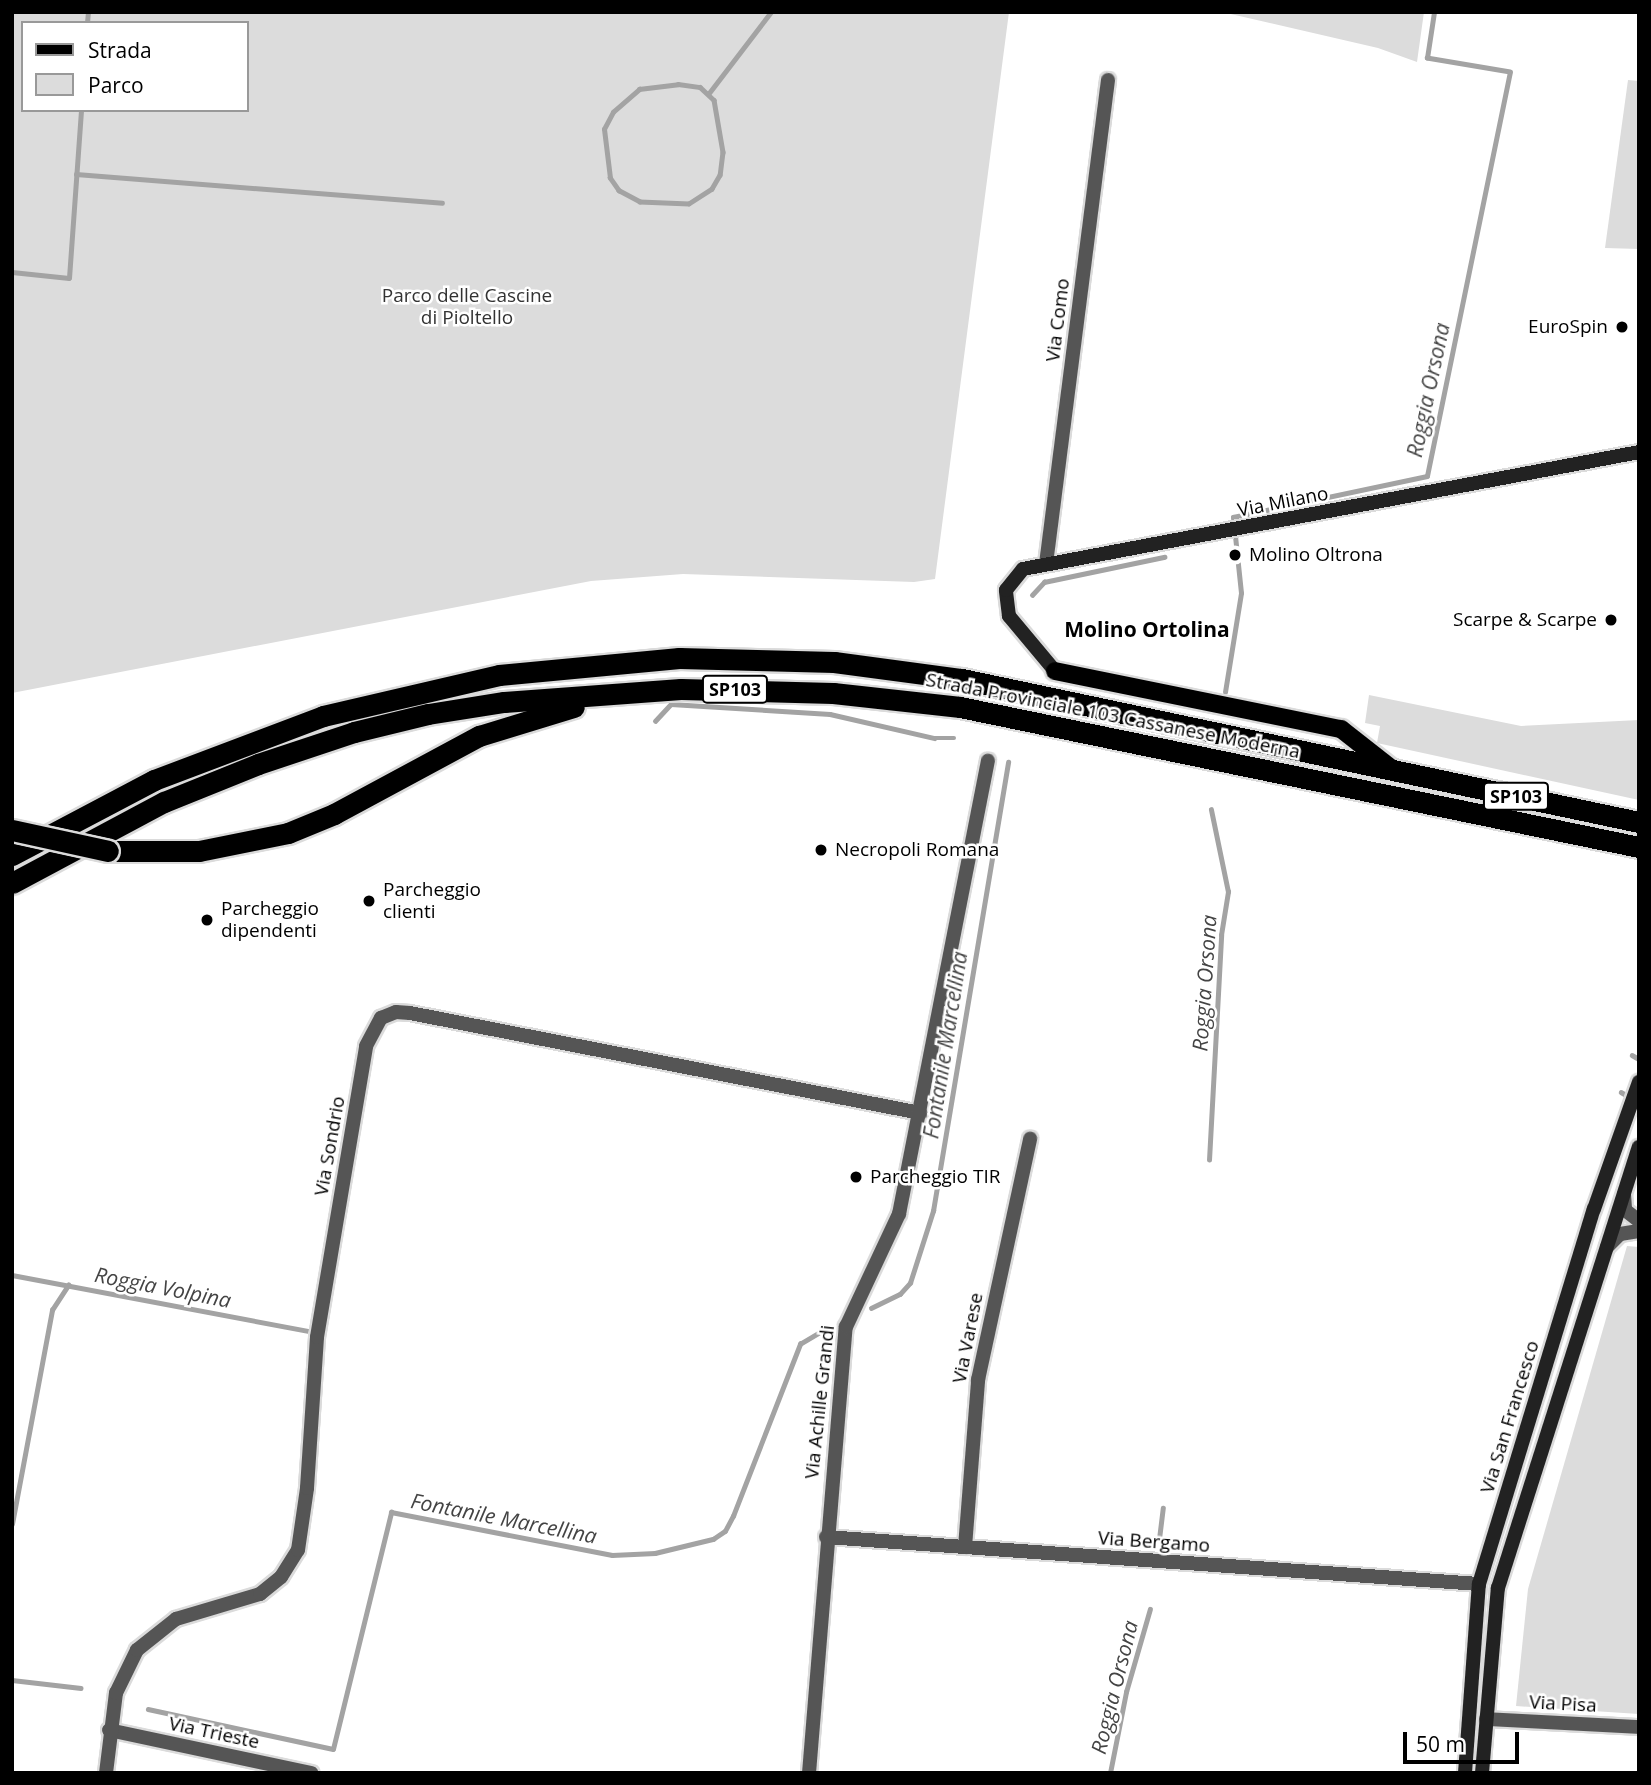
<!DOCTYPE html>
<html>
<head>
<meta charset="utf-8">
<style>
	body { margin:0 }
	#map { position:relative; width:1651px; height:1785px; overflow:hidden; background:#fff; font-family:"Open Sans",sans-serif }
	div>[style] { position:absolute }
	.green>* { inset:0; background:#dcdcdc }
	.stream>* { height:4.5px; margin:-2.25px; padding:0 2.25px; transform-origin:2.25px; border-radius:2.25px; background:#a3a3a3 }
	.roads { filter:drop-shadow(2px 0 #dbdbdb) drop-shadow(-2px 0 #dbdbdb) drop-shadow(0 2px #dbdbdb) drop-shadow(0 -2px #dbdbdb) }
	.street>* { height:14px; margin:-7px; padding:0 7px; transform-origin:7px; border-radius:7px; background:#555 }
	.secondary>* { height:14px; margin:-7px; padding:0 7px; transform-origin:7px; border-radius:7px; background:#222 }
	.primary>* { height:18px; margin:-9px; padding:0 9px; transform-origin:9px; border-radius:9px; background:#000 }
	.highway>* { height:21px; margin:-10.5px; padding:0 10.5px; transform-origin:10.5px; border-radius:10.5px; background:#000 }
	.bridges { filter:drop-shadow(2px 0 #dbdbdb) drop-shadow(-2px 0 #dbdbdb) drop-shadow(0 2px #dbdbdb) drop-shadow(0 -2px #dbdbdb) }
	.highway-bridge>* { height:21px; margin:-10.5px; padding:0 10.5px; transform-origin:10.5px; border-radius:10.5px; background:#000 }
	.dots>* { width:19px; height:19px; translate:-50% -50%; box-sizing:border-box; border:4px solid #fff; border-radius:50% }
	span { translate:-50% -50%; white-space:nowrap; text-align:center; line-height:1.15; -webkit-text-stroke:5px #fff; paint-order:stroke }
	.shield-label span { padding:2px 5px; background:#fff; border:2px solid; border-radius:5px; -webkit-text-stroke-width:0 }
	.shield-label { font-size:18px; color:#000; font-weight:700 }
	.park-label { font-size:19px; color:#333 }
	.street-label { font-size:19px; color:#000 }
	.poi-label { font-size:19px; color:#000 }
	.right { translate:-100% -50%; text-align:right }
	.left { translate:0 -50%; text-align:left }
	.water-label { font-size:21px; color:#444; font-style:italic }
	.neighbourhood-label { font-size:21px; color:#000; font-weight:700 }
	.frame { position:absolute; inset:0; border:14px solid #000; pointer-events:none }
	.legend { position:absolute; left:21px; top:21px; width:228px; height:91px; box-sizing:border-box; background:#fff; border:2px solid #999; margin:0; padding:9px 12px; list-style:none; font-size:21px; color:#000 }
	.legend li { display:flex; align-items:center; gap:14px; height:35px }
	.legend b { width:35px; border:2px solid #999 }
	.scale { position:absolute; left:1403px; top:1732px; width:116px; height:32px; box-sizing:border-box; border:4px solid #000; border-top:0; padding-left:9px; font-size:21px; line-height:24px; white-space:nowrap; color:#000; -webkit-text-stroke:5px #fff; paint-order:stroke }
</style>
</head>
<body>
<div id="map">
	<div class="green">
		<div style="clip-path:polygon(evenodd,12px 12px,1009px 12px,935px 579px,914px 582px,683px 574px,591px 581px,12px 693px,12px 12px,23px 23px,247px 23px,247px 110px,23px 110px,23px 23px)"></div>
		<div style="clip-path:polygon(1222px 12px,1424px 12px,1417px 62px,1378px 48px)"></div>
		<div style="clip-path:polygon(1628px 80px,1639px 81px,1639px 249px,1605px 248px)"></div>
		<div style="clip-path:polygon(1369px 695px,1521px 726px,1639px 720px,1639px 800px,1377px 743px,1380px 726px,1365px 723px)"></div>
		<div style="clip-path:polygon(1627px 1246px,1639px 1247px,1639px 1714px,1516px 1706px,1528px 1589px)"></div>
	</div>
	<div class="stream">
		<div style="left:87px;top:23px;width:11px;rotate:-85deg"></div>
		<div style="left:678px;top:84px;width:22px;rotate:8deg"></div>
		<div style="left:700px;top:87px;width:19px;rotate:43deg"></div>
		<div style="left:714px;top:100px;width:53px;rotate:80.2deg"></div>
		<div style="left:723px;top:152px;width:23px;rotate:97deg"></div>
		<div style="left:720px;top:175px;width:16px;rotate:120deg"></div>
		<div style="left:712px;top:189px;width:27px;rotate:147deg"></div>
		<div style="left:689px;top:204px;width:49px;rotate:-177.7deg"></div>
		<div style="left:640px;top:202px;width:24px;rotate:-152deg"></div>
		<div style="left:619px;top:191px;width:16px;rotate:-125deg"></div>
		<div style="left:610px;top:178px;width:49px;rotate:-97deg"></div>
		<div style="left:604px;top:129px;width:19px;rotate:-62deg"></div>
		<div style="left:613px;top:112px;width:35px;rotate:-41deg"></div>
		<div style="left:639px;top:89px;width:39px;rotate:-7deg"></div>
		<div style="left:709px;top:93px;width:102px;rotate:-52.6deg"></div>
		<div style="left:76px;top:174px;width:367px;rotate:4.5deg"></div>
		<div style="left:12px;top:272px;width:57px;rotate:6deg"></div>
		<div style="left:69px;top:278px;width:168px;rotate:-85.9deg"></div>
		<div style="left:1032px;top:595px;width:18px;rotate:-47deg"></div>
		<div style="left:1044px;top:582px;width:123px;rotate:-11.8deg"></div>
		<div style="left:1225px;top:692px;width:100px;rotate:-80.8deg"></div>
		<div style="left:1241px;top:593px;width:76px;rotate:-96deg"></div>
		<div style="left:1233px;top:517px;width:198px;rotate:-11.9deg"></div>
		<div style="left:1427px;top:476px;width:412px;rotate:-78.4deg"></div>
		<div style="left:1510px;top:72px;width:84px;rotate:-170.4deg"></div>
		<div style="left:1427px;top:58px;width:47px;rotate:-81.3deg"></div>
		<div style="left:655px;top:721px;width:23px;rotate:-47deg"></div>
		<div style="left:671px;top:704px;width:159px;rotate:3.6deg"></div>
		<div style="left:830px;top:714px;width:107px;rotate:13deg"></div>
		<div style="left:934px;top:738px;width:20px"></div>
		<div style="left:1632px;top:1055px;width:8px;rotate:30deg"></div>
		<div style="left:1621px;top:1092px;width:8px;rotate:30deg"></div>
		<div style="left:1209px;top:1160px;width:225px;rotate:-86.9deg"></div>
		<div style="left:1221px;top:935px;width:44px;rotate:-80.8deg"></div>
		<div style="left:1228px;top:892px;width:84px;rotate:-101.7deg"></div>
		<div style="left:12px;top:1275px;width:302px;rotate:10.7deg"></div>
		<div style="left:871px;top:1308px;width:32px;rotate:-26deg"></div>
		<div style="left:900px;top:1294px;width:15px;rotate:-48deg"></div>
		<div style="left:910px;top:1283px;width:76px;rotate:-72.3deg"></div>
		<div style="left:933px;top:1211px;width:455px;rotate:-80.5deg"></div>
		<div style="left:12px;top:1524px;width:218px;rotate:-79.4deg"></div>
		<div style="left:52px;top:1310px;width:30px;rotate:-57deg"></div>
		<div style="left:1159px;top:1539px;width:31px;rotate:-83deg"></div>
		<div style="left:12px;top:1680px;width:69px;rotate:6.6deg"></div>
		<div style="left:148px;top:1709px;width:189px;rotate:12.2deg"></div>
		<div style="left:333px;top:1749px;width:244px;rotate:-76.2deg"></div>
		<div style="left:391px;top:1512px;width:225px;rotate:11deg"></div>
		<div style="left:612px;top:1555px;width:43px;rotate:-2.7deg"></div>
		<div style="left:655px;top:1553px;width:60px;rotate:-13.6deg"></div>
		<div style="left:713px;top:1539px;width:14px;rotate:-34deg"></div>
		<div style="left:725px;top:1531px;width:17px;rotate:-62deg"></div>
		<div style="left:733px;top:1516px;width:185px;rotate:-68.7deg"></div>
		<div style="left:800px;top:1344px;width:29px;rotate:-31deg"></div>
		<div style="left:1110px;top:1773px;width:83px;rotate:-78.8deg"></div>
		<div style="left:1126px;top:1692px;width:86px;rotate:-73.9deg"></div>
	</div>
	<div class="roads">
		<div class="street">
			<div style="left:1046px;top:564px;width:488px;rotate:-82.7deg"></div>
			<div style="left:1624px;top:1194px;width:16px;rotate:86deg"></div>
			<div style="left:1625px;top:1210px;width:18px;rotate:38deg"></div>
			<div style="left:1607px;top:1247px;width:18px;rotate:-45deg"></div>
			<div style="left:1620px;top:1234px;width:19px;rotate:-9deg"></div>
			<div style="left:826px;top:1537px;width:655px;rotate:4.12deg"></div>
			<div style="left:965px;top:1547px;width:168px;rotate:-85.5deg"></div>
			<div style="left:978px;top:1380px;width:247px;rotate:-77.8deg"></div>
			<div style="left:1486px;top:1719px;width:153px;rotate:3deg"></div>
			<div style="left:109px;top:1730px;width:207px;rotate:12deg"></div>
			<div style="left:106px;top:1773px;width:81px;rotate:-82.9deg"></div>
			<div style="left:116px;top:1693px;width:48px;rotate:-64deg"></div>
			<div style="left:137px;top:1650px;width:50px;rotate:-38.5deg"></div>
			<div style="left:176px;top:1619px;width:88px;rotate:-16.6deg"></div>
			<div style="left:260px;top:1594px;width:27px;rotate:-39deg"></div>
			<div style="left:281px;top:1577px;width:32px;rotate:-58deg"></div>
			<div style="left:298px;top:1550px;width:63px;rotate:-81.7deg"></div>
			<div style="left:307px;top:1488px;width:151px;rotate:-86.2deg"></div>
			<div style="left:317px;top:1337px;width:295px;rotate:-80.4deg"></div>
			<div style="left:366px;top:1046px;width:32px;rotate:-62deg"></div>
			<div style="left:381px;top:1018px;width:16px;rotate:-22deg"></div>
			<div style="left:396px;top:1012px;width:14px;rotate:4deg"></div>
			<div style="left:410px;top:1013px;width:520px;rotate:11.09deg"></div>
			<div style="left:809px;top:1773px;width:448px;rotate:-85.3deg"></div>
			<div style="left:846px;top:1327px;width:125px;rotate:-64.9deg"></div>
			<div style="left:899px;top:1214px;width:462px;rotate:-78.9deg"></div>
		</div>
		<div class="secondary">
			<div style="left:1055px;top:671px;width:72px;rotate:-129.9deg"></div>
			<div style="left:1009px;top:616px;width:26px;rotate:-97deg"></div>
			<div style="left:1006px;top:590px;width:27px;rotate:-51deg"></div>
			<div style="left:1023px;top:569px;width:627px;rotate:-10.75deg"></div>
			<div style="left:1465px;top:1773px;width:190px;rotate:-85.8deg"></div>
			<div style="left:1479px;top:1584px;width:392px;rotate:-73deg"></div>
			<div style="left:1594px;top:1209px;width:135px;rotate:-70.5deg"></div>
			<div style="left:1482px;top:1773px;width:186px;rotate:-85.1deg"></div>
			<div style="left:1498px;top:1588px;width:463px;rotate:-72.3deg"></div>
		</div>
		<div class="primary">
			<div style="left:1055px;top:671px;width:292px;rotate:11.5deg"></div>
			<div style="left:1341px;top:729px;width:65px;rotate:38.1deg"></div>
		</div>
		<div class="highway">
			<div style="left:108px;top:851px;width:91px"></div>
			<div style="left:199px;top:851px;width:91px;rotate:-11.4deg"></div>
			<div style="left:288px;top:833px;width:50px;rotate:-22.4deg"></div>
			<div style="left:334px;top:814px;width:165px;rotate:-28.3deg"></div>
			<div style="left:479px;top:736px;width:99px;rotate:-17deg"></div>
			<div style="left:12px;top:855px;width:161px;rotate:-27.8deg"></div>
			<div style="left:154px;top:780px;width:181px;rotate:-20.7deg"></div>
			<div style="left:323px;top:716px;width:181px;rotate:-13.1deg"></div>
			<div style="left:499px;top:675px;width:181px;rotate:-5.4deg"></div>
			<div style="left:679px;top:658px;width:155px;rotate:1.5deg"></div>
			<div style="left:834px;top:662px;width:129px;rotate:7.6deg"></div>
			<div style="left:962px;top:679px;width:692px;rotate:11.93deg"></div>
			<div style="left:12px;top:883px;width:172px;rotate:-28.1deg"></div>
			<div style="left:164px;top:802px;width:101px;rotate:-22deg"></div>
			<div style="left:258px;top:764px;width:101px;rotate:-18.4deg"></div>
			<div style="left:354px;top:732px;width:76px;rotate:-13.7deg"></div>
			<div style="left:428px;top:714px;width:77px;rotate:-9deg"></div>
			<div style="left:504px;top:702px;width:177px;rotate:-4.2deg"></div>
			<div style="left:681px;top:689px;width:152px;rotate:1.5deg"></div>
			<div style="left:833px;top:693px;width:128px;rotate:6.3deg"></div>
			<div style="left:960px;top:707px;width:693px;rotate:11.65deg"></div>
		</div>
	</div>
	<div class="bridges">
		<div class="highway-bridge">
			<div style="left:12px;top:830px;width:98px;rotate:12.3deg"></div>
		</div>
	</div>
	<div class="dots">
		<div style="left:1622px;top:327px;background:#000"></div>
		<div style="left:1235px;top:555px;background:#000"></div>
		<div style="left:1611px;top:620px;background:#000"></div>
		<div style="left:821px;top:850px;background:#000"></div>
		<div style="left:369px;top:901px;background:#000"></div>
		<div style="left:207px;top:920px;background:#000"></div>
		<div style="left:856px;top:1177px;background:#000"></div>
	</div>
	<div class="shield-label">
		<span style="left:735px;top:689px">SP103</span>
		<span style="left:1516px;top:796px">SP103</span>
	</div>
	<div class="park-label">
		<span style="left:467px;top:307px">Parco delle Cascine<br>di Pioltello</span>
	</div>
	<div class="street-label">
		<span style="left:1058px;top:320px;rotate:-83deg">Via Como</span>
		<span style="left:1283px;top:502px;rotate:-11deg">Via Milano</span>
		<span style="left:1113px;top:716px;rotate:11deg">Strada Provinciale 103 Cassanese Moderna</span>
		<span style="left:330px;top:1146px;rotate:-80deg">Via Sondrio</span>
		<span style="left:968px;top:1338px;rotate:-79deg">Via Varese</span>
		<span style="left:820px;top:1402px;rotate:-84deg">Via Achille Grandi</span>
		<span style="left:1510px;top:1417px;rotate:-73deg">Via San Francesco</span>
		<span style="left:1154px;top:1542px;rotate:4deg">Via Bergamo</span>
		<span style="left:1563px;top:1704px;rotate:3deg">Via Pisa</span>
		<span style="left:214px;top:1733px;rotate:12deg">Via Trieste</span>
	</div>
	<div class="poi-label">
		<span class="right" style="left:1608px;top:327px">EuroSpin</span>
		<span class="left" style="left:1249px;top:555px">Molino Oltrona</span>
		<span class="right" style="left:1597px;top:620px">Scarpe &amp; Scarpe</span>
		<span class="left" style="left:835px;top:850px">Necropoli Romana</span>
		<span class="left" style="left:383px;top:901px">Parcheggio<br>clienti</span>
		<span class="left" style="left:221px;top:920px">Parcheggio<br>dipendenti</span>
		<span class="left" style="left:870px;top:1177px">Parcheggio TIR</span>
	</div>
	<div class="water-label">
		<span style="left:1428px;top:390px;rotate:-78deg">Roggia Orsona</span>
		<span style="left:1204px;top:983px;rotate:-86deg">Roggia Orsona</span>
		<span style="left:945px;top:1045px;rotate:-81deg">Fontanile Marcellina</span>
		<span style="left:163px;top:1287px;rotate:11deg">Roggia Volpina</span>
		<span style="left:504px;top:1518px;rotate:11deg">Fontanile Marcellina</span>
		<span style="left:1114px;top:1687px;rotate:-76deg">Roggia Orsona</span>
	</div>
	<div class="neighbourhood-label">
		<span style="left:1147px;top:629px">Molino Ortolina</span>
	</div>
	<div class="frame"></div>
	<ul class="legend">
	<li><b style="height:9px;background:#000"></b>Strada</li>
	<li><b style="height:19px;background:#dcdcdc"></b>Parco</li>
	</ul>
	<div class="scale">50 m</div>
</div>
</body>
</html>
